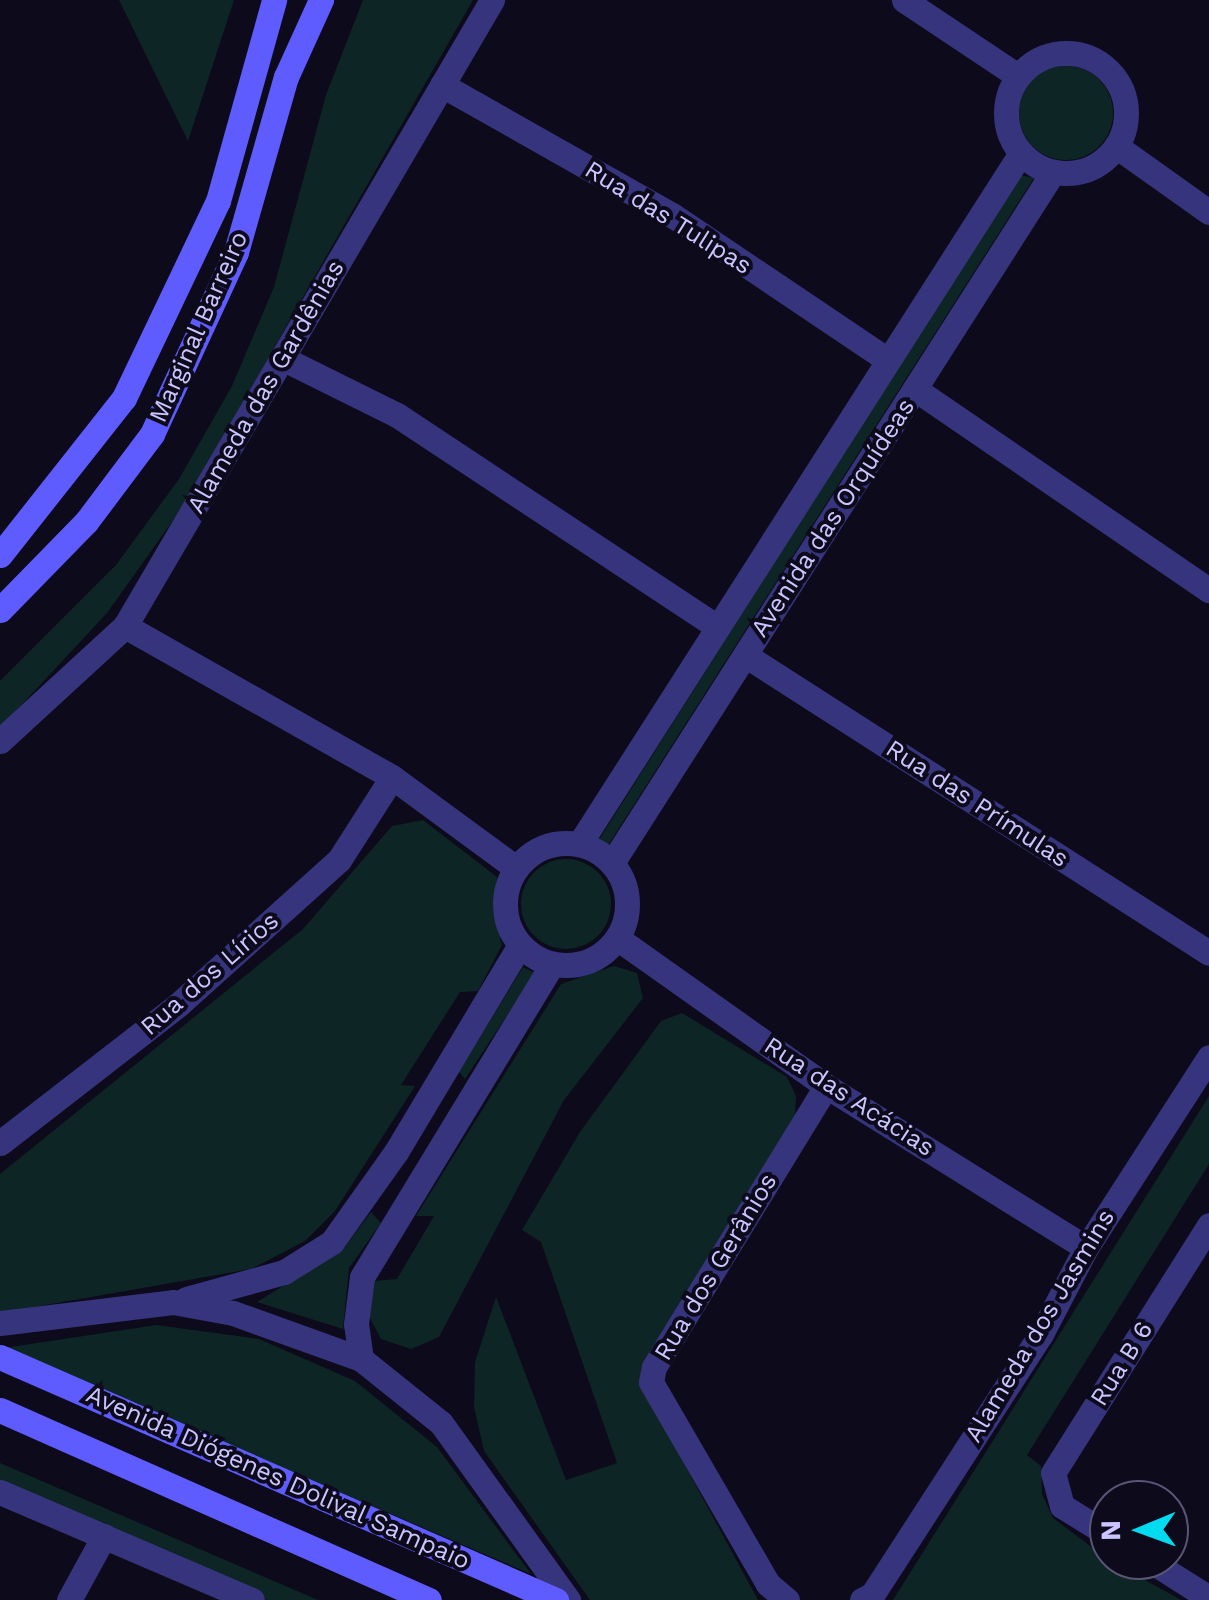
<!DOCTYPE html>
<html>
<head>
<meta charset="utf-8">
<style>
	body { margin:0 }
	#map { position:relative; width:1209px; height:1600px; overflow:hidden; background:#0d0a1b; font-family:"Work Sans",sans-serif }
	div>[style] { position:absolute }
	.green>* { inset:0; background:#0d2524 }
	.round { border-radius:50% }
	.street>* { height:25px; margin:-12.5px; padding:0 12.5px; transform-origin:12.5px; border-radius:12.5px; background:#35347c }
	.street>.ring { margin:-12.5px; padding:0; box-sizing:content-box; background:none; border:25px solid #35347c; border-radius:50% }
	.secondary>* { height:25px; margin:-12.5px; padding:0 12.5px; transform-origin:12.5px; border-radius:12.5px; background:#5e5cff }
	span { translate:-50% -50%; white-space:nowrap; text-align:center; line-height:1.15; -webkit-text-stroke:8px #0d0a1b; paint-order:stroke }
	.street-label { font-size:25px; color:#cbc5ff }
	.north { position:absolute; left:1089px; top:1480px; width:100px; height:100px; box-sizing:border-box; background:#0d0a1b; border:2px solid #595576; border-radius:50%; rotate:269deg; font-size:28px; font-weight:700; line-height:40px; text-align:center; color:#cbc5ff }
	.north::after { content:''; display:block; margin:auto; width:35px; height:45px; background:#00dbf0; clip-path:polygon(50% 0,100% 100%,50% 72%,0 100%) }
</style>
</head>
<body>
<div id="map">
	<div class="green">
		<div style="clip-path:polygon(119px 0,234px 0,188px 141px)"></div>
		<div style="clip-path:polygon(363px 0,473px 0,184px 505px,107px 613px,0 728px,0 681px,116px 565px,179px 479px,232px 386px,274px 287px,326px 95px)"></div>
		<div class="round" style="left:1019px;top:66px;width:94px;height:94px"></div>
		<div style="clip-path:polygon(1020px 175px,1034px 178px,607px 847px,600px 838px)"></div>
		<div style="clip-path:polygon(423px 820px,497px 877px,493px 912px,502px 945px,478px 991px,460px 992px,401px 1085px,415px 1086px,335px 1211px,305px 1241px,251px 1269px,0 1313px,0 1174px,303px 929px,392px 826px)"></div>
		<div class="round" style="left:521px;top:859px;width:90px;height:90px"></div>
		<div style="clip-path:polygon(614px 966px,637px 973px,643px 998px,564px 1100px,439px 1337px,411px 1349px,381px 1339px,366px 1311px,374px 1281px,397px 1279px,434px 1216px,416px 1216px,561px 984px)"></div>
		<div style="clip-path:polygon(523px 967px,535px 973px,465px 1079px,459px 1072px)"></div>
		<div style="clip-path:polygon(682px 1013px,787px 1077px,796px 1096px,795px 1115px,643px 1388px,758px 1600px,590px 1600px,484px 1451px,474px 1407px,475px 1362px,496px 1297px,566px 1480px,617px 1463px,541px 1242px,522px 1230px,580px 1132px,661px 1021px)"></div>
		<div style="clip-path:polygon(1209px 1096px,1209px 1164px,1027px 1455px,1041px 1466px,1042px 1494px,1053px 1518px,1109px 1560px,1181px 1600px,893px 1600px)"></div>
		<div style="clip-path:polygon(371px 1212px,381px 1223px,349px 1268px,343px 1329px,257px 1302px,344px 1248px)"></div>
		<div style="clip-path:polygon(156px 1325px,259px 1339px,355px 1381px,437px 1447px,531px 1574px,4px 1348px)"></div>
		<div style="clip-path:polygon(0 1463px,318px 1600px,267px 1600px,0 1484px)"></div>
	</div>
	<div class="street">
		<div style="left:904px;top:0;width:137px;rotate:33.7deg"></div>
		<div class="ring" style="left:1006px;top:53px;width:95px;height:95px"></div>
		<div style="left:442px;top:85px;width:264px;rotate:29.5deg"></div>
		<div style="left:672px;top:215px;width:260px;rotate:33.9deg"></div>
		<div style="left:1116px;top:146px;width:114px;rotate:35.4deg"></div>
		<div style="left:284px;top:359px;width:126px;rotate:26.4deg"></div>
		<div style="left:397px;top:415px;width:384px;rotate:33.5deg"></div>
		<div style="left:915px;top:389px;width:356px;rotate:34.4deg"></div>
		<div style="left:125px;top:626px;width:307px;rotate:29.5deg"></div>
		<div style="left:392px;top:777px;width:154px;rotate:36.3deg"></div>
		<div style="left:745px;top:655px;width:551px;rotate:32.71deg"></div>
		<div style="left:0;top:741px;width:170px;rotate:-42.6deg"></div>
		<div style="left:125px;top:626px;width:726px;rotate:-59.62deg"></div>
		<div class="ring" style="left:505px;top:843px;width:97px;height:97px"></div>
		<div style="left:580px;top:843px;width:819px;rotate:-57.42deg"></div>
		<div style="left:612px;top:863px;width:820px;rotate:-57.45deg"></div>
		<div style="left:617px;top:938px;width:256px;rotate:35.3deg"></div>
		<div style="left:826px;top:1086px;width:306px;rotate:31.9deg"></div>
		<div style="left:0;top:1143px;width:227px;rotate:-37.8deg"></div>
		<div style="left:179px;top:1004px;width:215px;rotate:-42deg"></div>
		<div style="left:339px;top:860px;width:98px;rotate:-57.4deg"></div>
		<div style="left:186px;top:1299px;width:102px;rotate:-15.4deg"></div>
		<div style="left:284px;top:1272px;width:57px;rotate:-32deg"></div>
		<div style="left:332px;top:1242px;width:110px;rotate:-54.6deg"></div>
		<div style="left:396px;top:1152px;width:241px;rotate:-59.1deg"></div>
		<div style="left:0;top:1323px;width:174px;rotate:-6.9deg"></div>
		<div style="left:173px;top:1302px;width:61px;rotate:10.4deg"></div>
		<div style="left:233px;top:1313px;width:136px;rotate:19.8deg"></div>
		<div style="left:361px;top:1359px;width:102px;rotate:38.7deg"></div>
		<div style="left:441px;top:1423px;width:218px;rotate:54.3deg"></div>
		<div style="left:361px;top:1359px;width:35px;rotate:-98deg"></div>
		<div style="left:356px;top:1324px;width:47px;rotate:-82.7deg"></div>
		<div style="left:362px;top:1277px;width:366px;rotate:-58.7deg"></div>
		<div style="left:0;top:1492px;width:274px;rotate:23.2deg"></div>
		<div style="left:1109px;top:1535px;width:55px;rotate:-148.3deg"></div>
		<div style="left:1062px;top:1506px;width:34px;rotate:-105deg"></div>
		<div style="left:1053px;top:1473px;width:293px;rotate:-57.8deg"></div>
		<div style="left:1149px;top:1560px;width:71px;rotate:32.3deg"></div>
		<div style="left:69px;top:1600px;width:73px;rotate:-61.3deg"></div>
		<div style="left:787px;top:1600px;width:25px;rotate:-140deg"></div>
		<div style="left:768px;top:1584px;width:233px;rotate:-120.1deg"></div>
		<div style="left:651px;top:1382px;width:15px;rotate:-79deg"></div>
		<div style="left:654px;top:1367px;width:329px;rotate:-58.5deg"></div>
		<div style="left:862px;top:1600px;width:11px;rotate:-27deg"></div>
		<div style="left:872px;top:1595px;width:311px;rotate:-57.1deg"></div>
		<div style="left:1041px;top:1334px;width:97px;rotate:-62.4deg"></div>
		<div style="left:1086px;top:1248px;width:227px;rotate:-57.2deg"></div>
	</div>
	<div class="secondary">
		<div style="left:0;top:555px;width:200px;rotate:-51.7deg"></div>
		<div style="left:124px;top:398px;width:218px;rotate:-64.5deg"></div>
		<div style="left:218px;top:201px;width:209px;rotate:-74.4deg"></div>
		<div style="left:0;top:610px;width:123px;rotate:-45.7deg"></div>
		<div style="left:86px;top:522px;width:110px;rotate:-53.1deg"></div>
		<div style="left:152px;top:434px;width:200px;rotate:-65.2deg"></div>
		<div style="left:236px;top:252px;width:182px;rotate:-74.1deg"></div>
		<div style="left:286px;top:77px;width:85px;rotate:-65.6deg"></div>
		<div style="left:0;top:1357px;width:607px;rotate:23.61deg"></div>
		<div style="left:0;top:1410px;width:469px;rotate:23.9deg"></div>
	</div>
	<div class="street-label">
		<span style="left:668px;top:218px;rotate:32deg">Rua das Tulipas</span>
		<span style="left:199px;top:327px;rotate:-66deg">Marginal Barreiro</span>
		<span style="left:266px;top:387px;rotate:-60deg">Alameda das Gardênias</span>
		<span style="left:833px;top:518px;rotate:-57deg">Avenida das Orquídeas</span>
		<span style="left:977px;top:804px;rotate:33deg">Rua das Prímulas</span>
		<span style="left:210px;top:974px;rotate:-41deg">Rua dos Lírios</span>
		<span style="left:849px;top:1097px;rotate:33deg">Rua das Acácias</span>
		<span style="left:716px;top:1267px;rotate:-59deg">Rua dos Gerânios</span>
		<span style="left:1040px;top:1326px;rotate:-59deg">Alameda dos Jasmins</span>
		<span style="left:1122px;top:1364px;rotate:-58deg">Rua B 6</span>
		<span style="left:278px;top:1478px;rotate:24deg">Avenida Diógenes Dolival Sampaio</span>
	</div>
	<div class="north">N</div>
</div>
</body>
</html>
